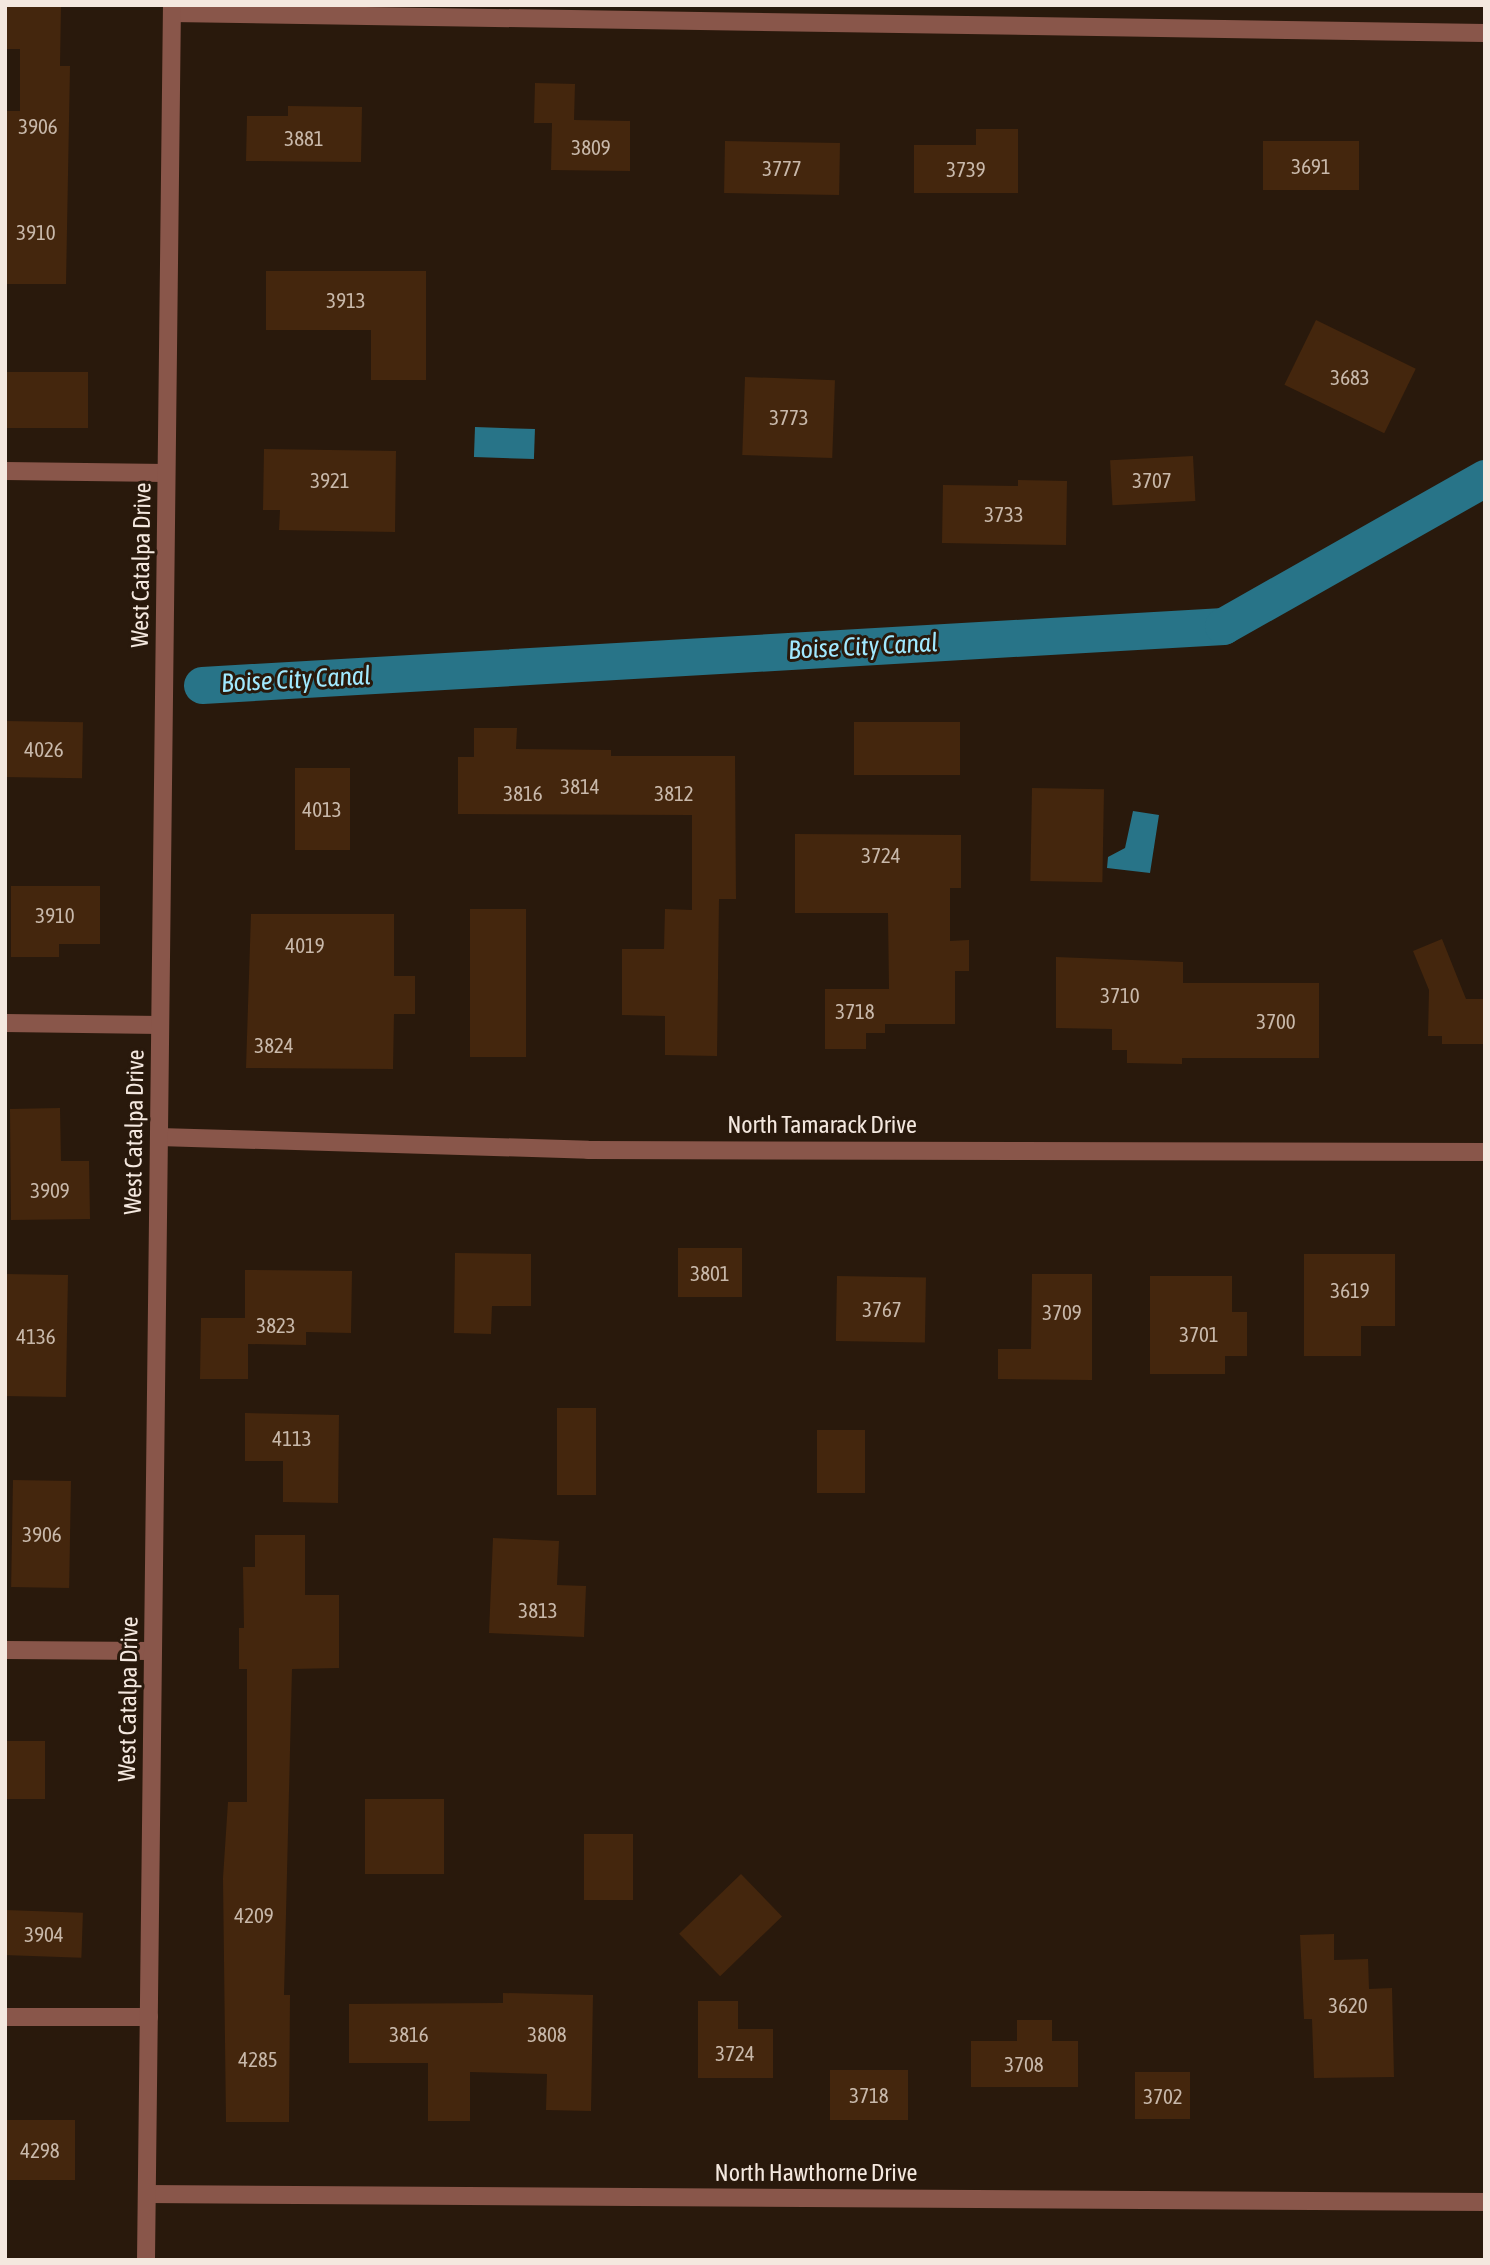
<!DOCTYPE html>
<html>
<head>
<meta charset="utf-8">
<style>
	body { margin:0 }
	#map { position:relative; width:1490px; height:2265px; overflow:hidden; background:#29190c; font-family:"Asap Condensed",sans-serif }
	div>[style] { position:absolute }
	.water>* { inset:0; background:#287488; transform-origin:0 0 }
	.canal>* { height:37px; margin:-18.5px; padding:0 18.5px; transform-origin:18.5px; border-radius:18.5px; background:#287488 }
	.building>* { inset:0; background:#44260d; transform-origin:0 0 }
	.minor>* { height:18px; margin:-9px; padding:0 9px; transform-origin:9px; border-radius:9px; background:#89564a }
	span { translate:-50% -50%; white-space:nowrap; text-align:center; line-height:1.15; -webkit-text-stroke:6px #29190c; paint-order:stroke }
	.number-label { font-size:21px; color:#c8b8aa }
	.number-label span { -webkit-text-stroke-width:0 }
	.street-label { font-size:24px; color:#f4e8df }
	.water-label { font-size:26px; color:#a1e9ff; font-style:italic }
	.frame { position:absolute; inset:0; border:7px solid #f4e8df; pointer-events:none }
</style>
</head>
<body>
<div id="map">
	<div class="water">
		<div style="left:475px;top:427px;width:60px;height:30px;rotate:2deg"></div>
		<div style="clip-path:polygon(1133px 811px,1159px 815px,1150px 873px,1107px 868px,1108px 857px,1125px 848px)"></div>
	</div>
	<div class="canal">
		<div style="left:202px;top:685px;width:1023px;rotate:-3.31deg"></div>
		<div style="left:1223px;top:626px;width:301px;rotate:-29.5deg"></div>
	</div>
	<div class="building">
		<div style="clip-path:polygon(5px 5px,61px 6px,60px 66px,70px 66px,66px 284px,5px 284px,5px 111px,20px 111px,20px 49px,5px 49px)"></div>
		<div style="clip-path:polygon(535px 83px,575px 84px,574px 120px,630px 121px,630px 171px,551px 170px,552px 123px,534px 123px)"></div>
		<div style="clip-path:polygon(288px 106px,362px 107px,361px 162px,246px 161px,247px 116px,288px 116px)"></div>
		<div style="clip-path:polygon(976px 129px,1018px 129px,1018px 193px,914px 193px,914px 145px,976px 145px)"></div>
		<div style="left:725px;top:141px;width:115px;height:52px;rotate:1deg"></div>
		<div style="left:1263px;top:141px;width:96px;height:49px"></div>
		<div style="clip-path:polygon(266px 271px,426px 271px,426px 380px,371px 380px,371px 330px,266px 330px)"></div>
		<div style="left:1316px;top:320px;width:111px;height:72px;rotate:26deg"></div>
		<div style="left:5px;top:372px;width:83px;height:56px"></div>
		<div style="left:745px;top:377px;width:90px;height:78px;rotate:2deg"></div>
		<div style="clip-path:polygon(264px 449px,396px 451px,395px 532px,279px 530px,280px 510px,263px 510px)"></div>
		<div style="left:1193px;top:456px;width:45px;height:83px;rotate:87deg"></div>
		<div style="clip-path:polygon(1018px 480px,1067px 481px,1066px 545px,942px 543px,943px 485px,1018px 486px)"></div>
		<div style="left:5px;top:721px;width:78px;height:56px;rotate:1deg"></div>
		<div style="left:854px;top:722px;width:106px;height:53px"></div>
		<div style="clip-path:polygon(474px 728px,517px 728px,516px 749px,611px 750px,611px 756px,735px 756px,736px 899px,719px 899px,717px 1056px,665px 1055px,665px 1016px,622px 1015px,622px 949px,664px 949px,665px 909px,692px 910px,692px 815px,458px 814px,458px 757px,474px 757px)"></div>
		<div style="left:295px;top:768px;width:55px;height:82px"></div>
		<div style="left:1032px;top:788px;width:72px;height:93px;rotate:1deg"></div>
		<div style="clip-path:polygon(795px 834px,961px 835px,961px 888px,950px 888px,950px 941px,969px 940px,969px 971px,955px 971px,955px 1024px,885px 1024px,885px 1033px,866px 1033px,866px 1049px,825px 1049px,825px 989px,889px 989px,888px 913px,795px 913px)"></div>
		<div style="clip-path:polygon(11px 886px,100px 886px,100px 944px,59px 944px,59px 957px,11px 957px)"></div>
		<div style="left:470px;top:909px;width:56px;height:148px"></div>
		<div style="clip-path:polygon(251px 914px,394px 914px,394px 976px,415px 976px,415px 1014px,394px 1014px,393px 1069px,246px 1068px)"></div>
		<div style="clip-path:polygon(1442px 939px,1466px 999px,1485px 999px,1485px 1044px,1442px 1044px,1442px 1036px,1428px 1036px,1429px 990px,1413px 951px)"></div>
		<div style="clip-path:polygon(1056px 957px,1183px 962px,1183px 983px,1319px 983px,1319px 1058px,1182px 1058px,1182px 1064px,1127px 1063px,1127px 1050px,1112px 1050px,1112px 1029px,1056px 1028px)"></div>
		<div style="clip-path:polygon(60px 1108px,61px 1161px,89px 1161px,90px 1219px,11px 1220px,10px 1109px)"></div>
		<div style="left:678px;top:1248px;width:64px;height:49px"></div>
		<div style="clip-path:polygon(455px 1253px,531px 1254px,531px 1306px,492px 1306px,491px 1334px,454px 1333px)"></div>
		<div style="clip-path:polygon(1304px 1254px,1395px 1254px,1395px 1326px,1361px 1326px,1361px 1356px,1304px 1356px)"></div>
		<div style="clip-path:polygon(245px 1270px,352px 1271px,351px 1333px,306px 1332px,306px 1345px,248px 1344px,248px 1379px,200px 1379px,201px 1318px,245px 1318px)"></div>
		<div style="left:5px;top:1274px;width:63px;height:122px;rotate:1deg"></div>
		<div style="clip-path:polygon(1032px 1274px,1092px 1274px,1092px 1380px,998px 1379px,998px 1349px,1031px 1349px)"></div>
		<div style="left:837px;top:1276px;width:89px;height:65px;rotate:1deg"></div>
		<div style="clip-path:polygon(1150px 1276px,1232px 1276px,1232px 1312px,1247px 1312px,1247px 1356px,1225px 1356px,1225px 1374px,1150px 1374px)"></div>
		<div style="left:557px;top:1408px;width:39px;height:87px"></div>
		<div style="clip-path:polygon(245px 1413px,339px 1415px,338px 1503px,283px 1502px,283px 1461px,245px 1461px)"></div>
		<div style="left:817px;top:1430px;width:48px;height:63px"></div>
		<div style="left:13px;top:1480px;width:58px;height:107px;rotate:1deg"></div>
		<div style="clip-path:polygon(255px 1535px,305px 1535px,305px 1595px,339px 1595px,339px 1668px,292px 1669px,284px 1995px,290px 1995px,289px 2122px,226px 2122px,223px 1878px,228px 1802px,247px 1802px,247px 1669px,239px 1669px,239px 1628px,244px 1628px,243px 1567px,255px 1567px)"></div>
		<div style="clip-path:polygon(493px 1538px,559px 1541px,557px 1585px,586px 1586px,584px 1637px,489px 1633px)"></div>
		<div style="left:5px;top:1741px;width:40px;height:58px"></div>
		<div style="left:365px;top:1799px;width:79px;height:75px"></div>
		<div style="left:584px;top:1834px;width:49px;height:66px"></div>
		<div style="left:741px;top:1874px;width:59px;height:86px;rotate:46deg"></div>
		<div style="left:5px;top:1910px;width:78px;height:45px;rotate:2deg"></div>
		<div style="clip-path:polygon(1334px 1934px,1334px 1960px,1368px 1959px,1369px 1989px,1392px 1988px,1394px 2077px,1314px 2078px,1312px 2019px,1304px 2019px,1300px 1935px)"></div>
		<div style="clip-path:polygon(503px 1993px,593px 1995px,591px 2111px,546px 2110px,547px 2074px,470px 2072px,470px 2121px,428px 2121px,428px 2063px,349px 2063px,349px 2004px,503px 2003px)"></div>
		<div style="clip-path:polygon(698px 2001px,738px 2001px,738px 2029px,773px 2029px,773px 2078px,698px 2078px)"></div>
		<div style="clip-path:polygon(1017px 2020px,1052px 2020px,1052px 2041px,1078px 2041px,1078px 2087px,971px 2087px,971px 2041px,1017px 2041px)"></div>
		<div style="left:830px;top:2070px;width:78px;height:50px"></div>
		<div style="left:1135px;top:2072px;width:55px;height:47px"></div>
		<div style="left:5px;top:2120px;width:70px;height:60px"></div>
	</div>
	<div class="minor">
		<div style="left:172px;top:13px;width:1313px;rotate:0.87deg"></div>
		<div style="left:5px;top:471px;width:161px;rotate:0.7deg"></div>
		<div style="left:5px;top:1023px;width:155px;rotate:0.7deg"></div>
		<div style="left:159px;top:1137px;width:429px;rotate:1.7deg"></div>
		<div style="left:588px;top:1150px;width:897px;rotate:0.13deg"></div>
		<div style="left:5px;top:1650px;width:148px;rotate:0.4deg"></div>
		<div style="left:5px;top:2017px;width:144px"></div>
		<div style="left:147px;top:2194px;width:1338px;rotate:0.34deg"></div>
		<div style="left:146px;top:2260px;width:2255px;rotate:-89.34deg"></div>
	</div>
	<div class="number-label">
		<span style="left:38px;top:126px">3906</span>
		<span style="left:304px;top:138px">3881</span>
		<span style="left:591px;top:147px">3809</span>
		<span style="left:1311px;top:166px">3691</span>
		<span style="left:782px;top:168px">3777</span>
		<span style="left:966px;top:169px">3739</span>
		<span style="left:36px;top:232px">3910</span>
		<span style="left:346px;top:300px">3913</span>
		<span style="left:1350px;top:377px">3683</span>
		<span style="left:789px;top:417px">3773</span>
		<span style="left:330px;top:480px">3921</span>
		<span style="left:1152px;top:480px">3707</span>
		<span style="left:1004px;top:514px">3733</span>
		<span style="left:44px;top:749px">4026</span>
		<span style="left:580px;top:786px">3814</span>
		<span style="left:523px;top:793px">3816</span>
		<span style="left:674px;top:793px">3812</span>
		<span style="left:322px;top:809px">4013</span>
		<span style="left:881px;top:855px">3724</span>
		<span style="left:55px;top:915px">3910</span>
		<span style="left:305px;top:945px">4019</span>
		<span style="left:1120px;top:995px">3710</span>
		<span style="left:855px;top:1011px">3718</span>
		<span style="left:1276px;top:1021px">3700</span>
		<span style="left:274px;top:1045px">3824</span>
		<span style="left:50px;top:1190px">3909</span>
		<span style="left:710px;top:1273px">3801</span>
		<span style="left:1350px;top:1290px">3619</span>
		<span style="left:882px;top:1309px">3767</span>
		<span style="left:1062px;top:1312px">3709</span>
		<span style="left:276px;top:1325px">3823</span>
		<span style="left:1199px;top:1334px">3701</span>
		<span style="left:36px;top:1336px">4136</span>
		<span style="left:292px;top:1438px">4113</span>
		<span style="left:42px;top:1534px">3906</span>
		<span style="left:538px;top:1610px">3813</span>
		<span style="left:254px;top:1915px">4209</span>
		<span style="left:44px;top:1934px">3904</span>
		<span style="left:1348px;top:2005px">3620</span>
		<span style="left:409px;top:2034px">3816</span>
		<span style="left:547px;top:2034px">3808</span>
		<span style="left:735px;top:2053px">3724</span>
		<span style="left:258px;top:2059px">4285</span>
		<span style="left:1024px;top:2064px">3708</span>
		<span style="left:869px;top:2095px">3718</span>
		<span style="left:1163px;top:2096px">3702</span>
		<span style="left:40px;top:2150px">4298</span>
	</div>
	<div class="street-label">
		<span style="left:141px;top:565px;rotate:-89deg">West Catalpa Drive</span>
		<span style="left:822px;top:1125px">North Tamarack Drive</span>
		<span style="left:134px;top:1132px;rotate:-89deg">West Catalpa Drive</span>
		<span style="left:128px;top:1699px;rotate:-89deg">West Catalpa Drive</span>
		<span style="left:816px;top:2173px">North Hawthorne Drive</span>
	</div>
	<div class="water-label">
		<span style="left:863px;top:647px;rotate:-3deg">Boise City Canal</span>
		<span style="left:296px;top:680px;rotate:-3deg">Boise City Canal</span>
	</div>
	<div class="frame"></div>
</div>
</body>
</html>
